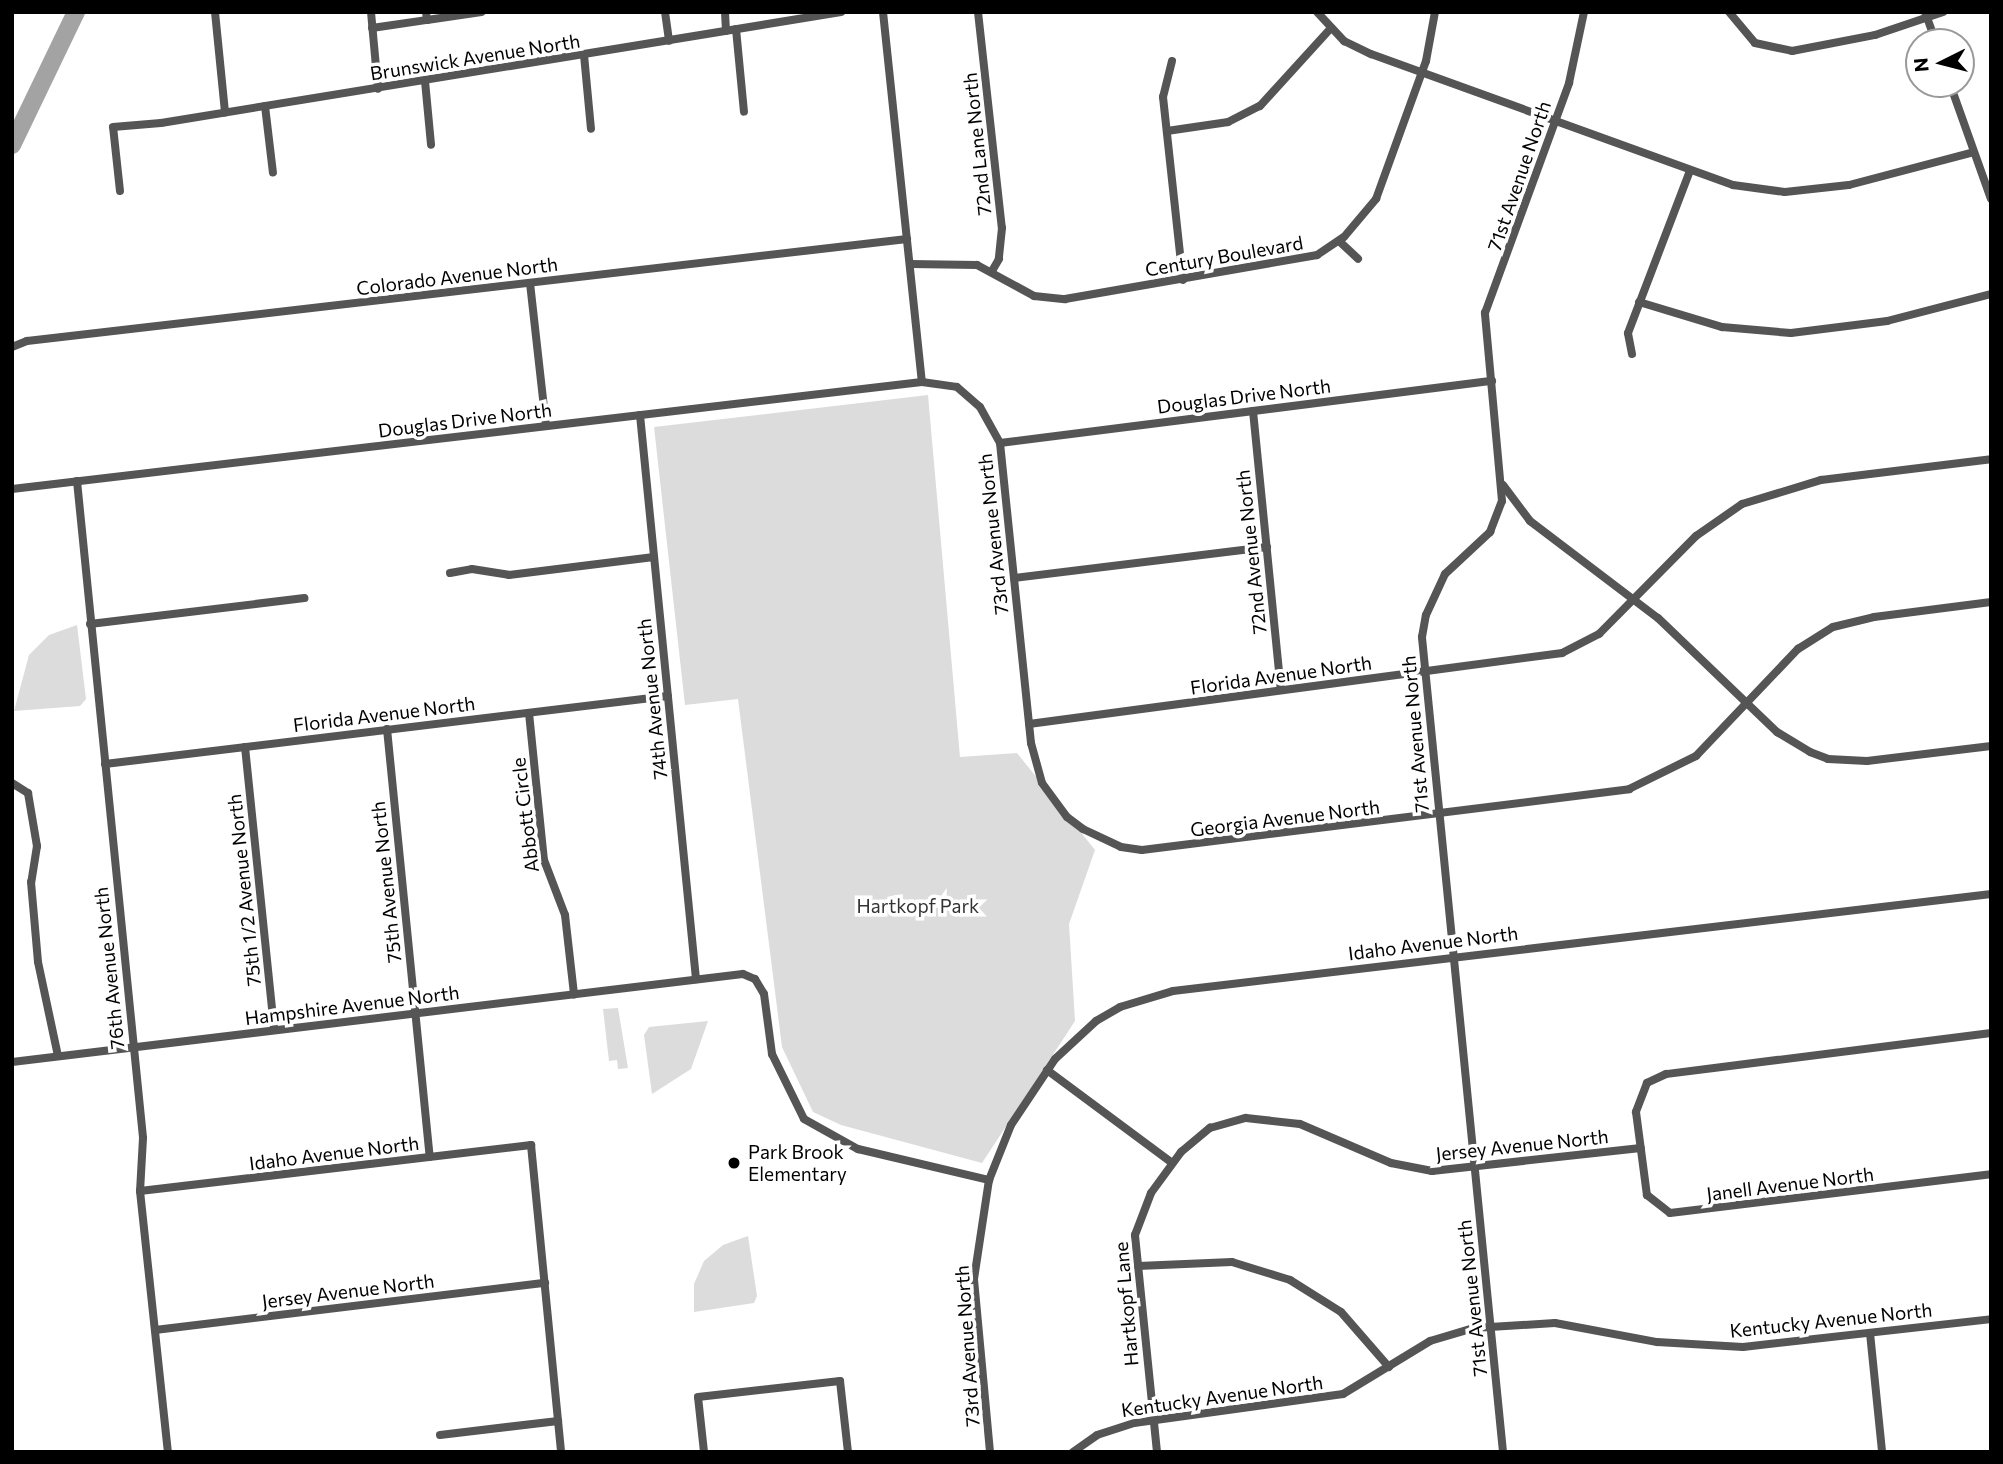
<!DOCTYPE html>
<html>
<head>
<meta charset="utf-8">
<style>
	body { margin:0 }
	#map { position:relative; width:2003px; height:1464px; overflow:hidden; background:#fff; font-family:Commissioner,sans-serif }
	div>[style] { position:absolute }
	.green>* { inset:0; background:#dcdcdc }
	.river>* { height:18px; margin:-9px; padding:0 9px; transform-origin:9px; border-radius:9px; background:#a3a3a3 }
	.street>* { height:8px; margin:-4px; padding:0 4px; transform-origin:4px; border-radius:4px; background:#555 }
	.dots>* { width:19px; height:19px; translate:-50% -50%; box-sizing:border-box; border:4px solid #fff; border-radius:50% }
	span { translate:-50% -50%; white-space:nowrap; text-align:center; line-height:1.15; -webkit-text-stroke:7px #fff; paint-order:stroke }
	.street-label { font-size:19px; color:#000 }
	.park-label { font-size:19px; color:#333 }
	.poi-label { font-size:19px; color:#000 }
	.left { translate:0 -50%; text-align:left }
	.frame { position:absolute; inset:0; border:14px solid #000; pointer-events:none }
	.north { position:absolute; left:1905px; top:28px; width:70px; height:70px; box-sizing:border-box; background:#fff; border:2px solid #999; border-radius:50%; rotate:264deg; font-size:19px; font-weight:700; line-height:28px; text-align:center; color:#000 }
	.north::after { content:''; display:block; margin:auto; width:24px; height:32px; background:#000; clip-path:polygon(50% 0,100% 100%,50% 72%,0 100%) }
</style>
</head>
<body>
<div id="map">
	<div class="green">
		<div style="clip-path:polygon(928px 395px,960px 757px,1017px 753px,1095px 850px,1069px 924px,1075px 1021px,982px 1163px,841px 1125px,813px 1112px,782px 1047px,738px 699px,685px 705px,654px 427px)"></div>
		<div style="clip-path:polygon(77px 625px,86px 699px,80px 706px,14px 711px,29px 655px,49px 635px)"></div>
		<div style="clip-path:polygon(618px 1008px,628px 1068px,618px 1069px,617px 1060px,609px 1061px,603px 1009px)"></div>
		<div style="clip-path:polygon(708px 1021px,691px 1069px,652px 1094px,644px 1035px,649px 1027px)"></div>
		<div style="clip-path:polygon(748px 1236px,757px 1296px,754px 1303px,694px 1312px,694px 1284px,704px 1261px,723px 1245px)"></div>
	</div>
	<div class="river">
		<div style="left:12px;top:145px;width:148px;rotate:-64.3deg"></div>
	</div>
	<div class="street">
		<div style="left:215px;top:12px;width:101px;rotate:84.3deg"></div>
		<div style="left:371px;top:12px;width:77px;rotate:84.8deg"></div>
		<div style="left:665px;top:12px;width:29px;rotate:82deg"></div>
		<div style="left:725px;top:12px;width:19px;rotate:87deg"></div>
		<div style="left:883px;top:12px;width:372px;rotate:84deg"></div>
		<div style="left:978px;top:12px;width:217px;rotate:83.7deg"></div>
		<div style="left:1002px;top:228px;width:31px;rotate:96deg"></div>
		<div style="left:999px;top:259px;width:14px;rotate:120deg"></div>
		<div style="left:1317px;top:12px;width:40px;rotate:47deg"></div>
		<div style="left:1344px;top:41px;width:30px;rotate:26deg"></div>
		<div style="left:1371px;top:54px;width:385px;rotate:19.9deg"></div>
		<div style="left:1733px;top:185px;width:52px;rotate:7.7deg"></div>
		<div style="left:1785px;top:192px;width:64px;rotate:-6.2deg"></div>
		<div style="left:1849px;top:185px;width:129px;rotate:-14.8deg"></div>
		<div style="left:1729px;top:12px;width:40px;rotate:50deg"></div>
		<div style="left:1755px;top:43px;width:38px;rotate:12deg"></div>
		<div style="left:1792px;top:51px;width:85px;rotate:-10.9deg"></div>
		<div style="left:1875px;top:35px;width:72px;rotate:-18.7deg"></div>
		<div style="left:1925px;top:12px;width:32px;rotate:70deg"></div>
		<div style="left:427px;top:20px;width:55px;rotate:-8.4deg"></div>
		<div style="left:372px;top:28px;width:56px;rotate:-8.3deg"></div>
		<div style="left:427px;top:20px;width:8px;rotate:-97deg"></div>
		<div style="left:736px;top:29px;width:83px;rotate:84.5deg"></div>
		<div style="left:584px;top:55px;width:74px;rotate:84.6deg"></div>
		<div style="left:1172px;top:61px;width:37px;rotate:104deg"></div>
		<div style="left:1163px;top:97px;width:184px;rotate:83.8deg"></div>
		<div style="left:425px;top:81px;width:64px;rotate:84.6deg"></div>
		<div style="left:1950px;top:84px;width:122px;rotate:70.4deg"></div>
		<div style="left:265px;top:106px;width:67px;rotate:83.2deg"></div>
		<div style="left:1167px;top:131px;width:62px;rotate:-8.4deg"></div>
		<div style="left:1228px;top:122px;width:36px;rotate:-27deg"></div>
		<div style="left:1260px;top:106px;width:104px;rotate:-47.7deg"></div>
		<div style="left:120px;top:191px;width:64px;rotate:-96.2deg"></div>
		<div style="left:113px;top:127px;width:48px;rotate:-4.8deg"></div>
		<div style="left:161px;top:123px;width:689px;rotate:-9.27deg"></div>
		<div style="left:1339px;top:241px;width:26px;rotate:43deg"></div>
		<div style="left:910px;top:264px;width:67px;rotate:0.9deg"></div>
		<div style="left:977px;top:265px;width:65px;rotate:28.5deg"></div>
		<div style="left:1034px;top:296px;width:31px;rotate:6deg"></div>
		<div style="left:1065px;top:299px;width:256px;rotate:-9.9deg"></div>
		<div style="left:1317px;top:255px;width:32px;rotate:-34deg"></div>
		<div style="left:1344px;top:237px;width:50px;rotate:-49.9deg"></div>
		<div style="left:1376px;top:199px;width:147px;rotate:-70.1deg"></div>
		<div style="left:1426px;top:61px;width:50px;rotate:-79.6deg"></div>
		<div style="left:530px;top:283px;width:144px;rotate:83.6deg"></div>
		<div style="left:1639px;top:302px;width:87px;rotate:16.8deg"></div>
		<div style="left:1722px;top:327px;width:69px;rotate:5deg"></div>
		<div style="left:1791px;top:333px;width:97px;rotate:-7.1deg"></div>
		<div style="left:1887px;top:321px;width:107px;rotate:-14.6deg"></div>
		<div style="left:12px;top:347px;width:16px;rotate:-22deg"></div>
		<div style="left:27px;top:341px;width:886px;rotate:-6.61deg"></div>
		<div style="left:1632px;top:354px;width:21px;rotate:-101deg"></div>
		<div style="left:1628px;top:333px;width:173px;rotate:-69.1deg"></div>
		<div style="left:1253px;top:411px;width:280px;rotate:84.3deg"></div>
		<div style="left:640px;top:415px;width:567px;rotate:84.33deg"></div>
		<div style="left:1000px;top:443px;width:496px;rotate:-7.2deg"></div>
		<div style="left:77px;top:481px;width:660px;rotate:84.26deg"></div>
		<div style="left:143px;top:1138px;width:53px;rotate:93.2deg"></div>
		<div style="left:140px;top:1191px;width:262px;rotate:83.9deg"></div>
		<div style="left:1503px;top:485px;width:45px;rotate:53.1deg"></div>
		<div style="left:1530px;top:521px;width:161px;rotate:37.2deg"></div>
		<div style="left:1658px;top:618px;width:165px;rotate:43.8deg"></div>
		<div style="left:1777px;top:732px;width:39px;rotate:31deg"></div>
		<div style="left:1810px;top:752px;width:19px;rotate:21deg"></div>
		<div style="left:1828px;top:759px;width:39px;rotate:3deg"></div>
		<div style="left:1867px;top:761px;width:125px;rotate:-6.9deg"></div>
		<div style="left:12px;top:489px;width:916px;rotate:-6.71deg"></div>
		<div style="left:922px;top:382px;width:35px;rotate:8deg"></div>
		<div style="left:957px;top:387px;width:30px;rotate:41deg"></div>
		<div style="left:980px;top:407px;width:41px;rotate:60.9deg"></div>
		<div style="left:1000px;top:443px;width:302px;rotate:84.1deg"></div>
		<div style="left:1031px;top:743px;width:41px;rotate:74.6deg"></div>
		<div style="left:1042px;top:783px;width:42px;rotate:53.7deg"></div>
		<div style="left:1067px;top:817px;width:20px;rotate:37deg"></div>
		<div style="left:1083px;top:829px;width:42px;rotate:25.3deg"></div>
		<div style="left:1121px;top:847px;width:21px;rotate:8deg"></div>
		<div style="left:1142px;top:850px;width:491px;rotate:-7.1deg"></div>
		<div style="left:1629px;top:789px;width:75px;rotate:-26.2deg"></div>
		<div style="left:1696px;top:756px;width:148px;rotate:-46.4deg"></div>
		<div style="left:1798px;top:649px;width:41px;rotate:-32.2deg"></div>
		<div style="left:1833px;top:627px;width:42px;rotate:-13.7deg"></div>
		<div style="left:1874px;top:617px;width:118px;rotate:-7.3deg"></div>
		<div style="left:450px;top:573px;width:22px;rotate:-10deg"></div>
		<div style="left:472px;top:569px;width:37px;rotate:9deg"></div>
		<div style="left:509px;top:575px;width:146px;rotate:-7.1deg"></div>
		<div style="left:1014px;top:578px;width:255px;rotate:-7deg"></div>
		<div style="left:90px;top:624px;width:216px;rotate:-6.9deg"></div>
		<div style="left:529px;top:713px;width:148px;rotate:84.2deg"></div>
		<div style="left:544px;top:860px;width:59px;rotate:69.1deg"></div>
		<div style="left:565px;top:915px;width:80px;rotate:83.5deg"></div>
		<div style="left:1029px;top:724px;width:538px;rotate:-7.59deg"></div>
		<div style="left:1562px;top:653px;width:42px;rotate:-27.2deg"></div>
		<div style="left:1599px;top:634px;width:138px;rotate:-45.3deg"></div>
		<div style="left:1696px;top:536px;width:56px;rotate:-34.8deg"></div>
		<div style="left:1742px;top:504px;width:83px;rotate:-16.9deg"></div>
		<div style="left:1821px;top:480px;width:171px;rotate:-7deg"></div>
		<div style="left:387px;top:729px;width:430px;rotate:84.3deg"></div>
		<div style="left:245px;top:747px;width:284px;rotate:84.1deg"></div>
		<div style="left:105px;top:764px;width:567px;rotate:-6.89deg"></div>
		<div style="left:12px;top:783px;width:19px;rotate:32deg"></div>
		<div style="left:28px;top:793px;width:54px;rotate:80.4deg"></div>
		<div style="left:37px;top:846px;width:36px;rotate:99deg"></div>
		<div style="left:31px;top:882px;width:80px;rotate:85deg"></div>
		<div style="left:38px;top:962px;width:96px;rotate:78deg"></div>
		<div style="left:1991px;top:1033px;width:328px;rotate:172.8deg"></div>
		<div style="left:1666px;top:1074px;width:21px;rotate:155deg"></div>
		<div style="left:1647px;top:1083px;width:31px;rotate:111deg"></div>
		<div style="left:1636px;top:1112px;width:84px;rotate:82.5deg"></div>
		<div style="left:1647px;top:1195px;width:29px;rotate:38deg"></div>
		<div style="left:1670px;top:1213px;width:323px;rotate:-6.9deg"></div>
		<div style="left:12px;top:1062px;width:736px;rotate:-6.86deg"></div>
		<div style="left:743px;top:974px;width:13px;rotate:23deg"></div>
		<div style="left:755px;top:979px;width:17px;rotate:59deg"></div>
		<div style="left:764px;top:994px;width:61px;rotate:82.4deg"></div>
		<div style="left:772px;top:1054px;width:72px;rotate:63.8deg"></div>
		<div style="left:804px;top:1119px;width:62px;rotate:29.1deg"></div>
		<div style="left:858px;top:1149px;width:135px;rotate:13.3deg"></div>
		<div style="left:1047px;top:1070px;width:156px;rotate:36.6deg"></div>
		<div style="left:140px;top:1191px;width:394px;rotate:-6.7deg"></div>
		<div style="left:531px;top:1145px;width:308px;rotate:84.4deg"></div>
		<div style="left:1138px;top:1266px;width:94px;rotate:-2.4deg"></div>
		<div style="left:1232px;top:1262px;width:61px;rotate:17.2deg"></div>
		<div style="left:1290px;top:1280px;width:60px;rotate:32.1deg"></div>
		<div style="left:1341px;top:1312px;width:73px;rotate:48.9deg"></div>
		<div style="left:155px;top:1330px;width:393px;rotate:-6.9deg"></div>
		<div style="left:1870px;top:1333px;width:120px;rotate:84.2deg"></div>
		<div style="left:440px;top:1435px;width:119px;rotate:-6.8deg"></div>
		<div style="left:704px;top:1452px;width:55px;rotate:-96.2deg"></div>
		<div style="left:698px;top:1397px;width:143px;rotate:-6.4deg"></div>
		<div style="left:840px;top:1381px;width:71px;rotate:83.6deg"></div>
		<div style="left:990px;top:1452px;width:174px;rotate:-95.3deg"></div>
		<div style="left:974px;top:1279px;width:100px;rotate:-81.4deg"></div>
		<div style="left:989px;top:1180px;width:59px;rotate:-68.2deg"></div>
		<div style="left:1011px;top:1125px;width:79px;rotate:-56.3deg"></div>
		<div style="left:1055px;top:1059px;width:56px;rotate:-42.8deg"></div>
		<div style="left:1096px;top:1021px;width:28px;rotate:-30deg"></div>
		<div style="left:1120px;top:1007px;width:55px;rotate:-16.8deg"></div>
		<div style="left:1173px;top:991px;width:824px;rotate:-6.76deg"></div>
		<div style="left:1073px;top:1452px;width:29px;rotate:-35deg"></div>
		<div style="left:1097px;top:1435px;width:39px;rotate:-18deg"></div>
		<div style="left:1134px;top:1423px;width:211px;rotate:-7.9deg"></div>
		<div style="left:1343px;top:1394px;width:102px;rotate:-31.3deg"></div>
		<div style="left:1430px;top:1341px;width:46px;rotate:-16.5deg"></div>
		<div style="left:1474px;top:1328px;width:81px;rotate:-3.5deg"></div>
		<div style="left:1555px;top:1323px;width:104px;rotate:10.6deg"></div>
		<div style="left:1657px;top:1342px;width:86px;rotate:3.3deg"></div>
		<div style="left:1743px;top:1347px;width:250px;rotate:-6.4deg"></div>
		<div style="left:1157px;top:1452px;width:218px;rotate:-95.8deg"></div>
		<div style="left:1135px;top:1235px;width:45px;rotate:-69.1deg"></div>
		<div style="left:1151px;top:1193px;width:51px;rotate:-53.8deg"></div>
		<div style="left:1181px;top:1152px;width:38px;rotate:-40deg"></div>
		<div style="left:1210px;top:1128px;width:37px;rotate:-16deg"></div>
		<div style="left:1246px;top:1118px;width:54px;rotate:6.3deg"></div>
		<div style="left:1300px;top:1124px;width:99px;rotate:23.2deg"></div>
		<div style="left:1391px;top:1163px;width:42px;rotate:11deg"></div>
		<div style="left:1432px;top:1171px;width:210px;rotate:-6.3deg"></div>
		<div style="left:1503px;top:1452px;width:819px;rotate:-95.68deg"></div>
		<div style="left:1422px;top:637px;width:22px;rotate:-80deg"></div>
		<div style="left:1426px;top:615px;width:45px;rotate:-65.1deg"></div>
		<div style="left:1445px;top:574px;width:62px;rotate:-43deg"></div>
		<div style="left:1490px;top:532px;width:33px;rotate:-69deg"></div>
		<div style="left:1502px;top:501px;width:189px;rotate:-95.2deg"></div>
		<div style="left:1485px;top:313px;width:245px;rotate:-69.9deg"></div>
		<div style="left:1569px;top:83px;width:73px;rotate:-78.1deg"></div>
	</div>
	<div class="dots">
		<div style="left:734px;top:1163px;background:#000"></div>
	</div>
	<div class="street-label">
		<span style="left:475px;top:57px;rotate:-9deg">Brunswick Avenue North</span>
		<span style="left:977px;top:144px;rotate:-96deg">72nd Lane North</span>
		<span style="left:1519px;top:176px;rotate:-71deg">71st Avenue North</span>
		<span style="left:1224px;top:256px;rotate:-10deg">Century Boulevard</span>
		<span style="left:457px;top:276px;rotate:-7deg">Colorado Avenue North</span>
		<span style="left:1244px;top:396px;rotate:-7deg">Douglas Drive North</span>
		<span style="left:465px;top:420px;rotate:-7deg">Douglas Drive North</span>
		<span style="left:993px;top:534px;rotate:-96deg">73rd Avenue North</span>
		<span style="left:1251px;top:552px;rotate:-96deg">72nd Avenue North</span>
		<span style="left:1281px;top:675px;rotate:-8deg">Florida Avenue North</span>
		<span style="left:652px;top:699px;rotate:-96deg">74th Avenue North</span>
		<span style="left:384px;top:714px;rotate:-7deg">Florida Avenue North</span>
		<span style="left:1415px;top:734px;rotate:-95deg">71st Avenue North</span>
		<span style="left:525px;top:815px;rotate:-97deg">Abbott Circle</span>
		<span style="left:1285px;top:818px;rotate:-7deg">Georgia Avenue North</span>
		<span style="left:386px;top:882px;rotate:-96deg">75th Avenue North</span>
		<span style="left:244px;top:890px;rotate:-96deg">75th 1/2 Avenue North</span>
		<span style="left:1433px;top:943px;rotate:-7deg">Idaho Avenue North</span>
		<span style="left:109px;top:968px;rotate:-96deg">76th Avenue North</span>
		<span style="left:352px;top:1005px;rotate:-7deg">Hampshire Avenue North</span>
		<span style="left:1522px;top:1145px;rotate:-6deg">Jersey Avenue North</span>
		<span style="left:334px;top:1153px;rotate:-7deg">Idaho Avenue North</span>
		<span style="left:1790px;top:1184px;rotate:-7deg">Janell Avenue North</span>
		<span style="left:348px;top:1291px;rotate:-7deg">Jersey Avenue North</span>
		<span style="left:1472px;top:1298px;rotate:-96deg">71st Avenue North</span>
		<span style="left:1126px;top:1304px;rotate:-95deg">Hartkopf Lane</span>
		<span style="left:1831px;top:1320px;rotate:-6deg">Kentucky Avenue North</span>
		<span style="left:967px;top:1346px;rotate:-94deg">73rd Avenue North</span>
		<span style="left:1222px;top:1396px;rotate:-8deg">Kentucky Avenue North</span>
	</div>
	<div class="park-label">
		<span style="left:918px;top:906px">Hartkopf Park</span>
	</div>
	<div class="poi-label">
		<span class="left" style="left:748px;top:1163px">Park Brook<br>Elementary</span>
	</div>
	<div class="frame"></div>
	<div class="north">N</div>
</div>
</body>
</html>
